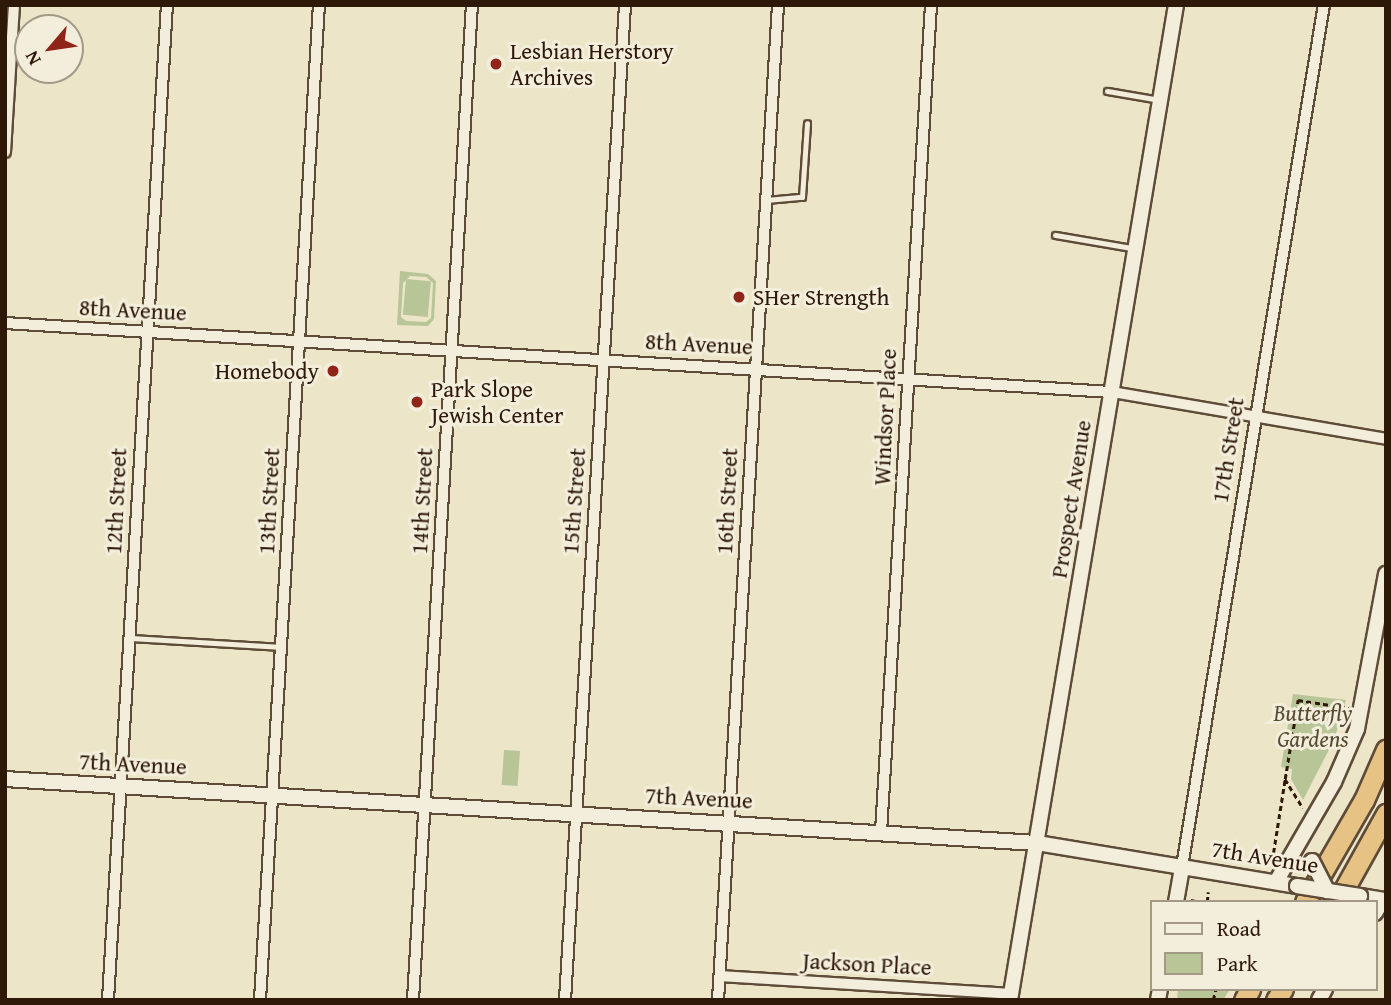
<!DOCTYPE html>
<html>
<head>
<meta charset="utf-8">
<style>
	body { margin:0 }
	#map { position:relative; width:1391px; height:1005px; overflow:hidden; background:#ede5c8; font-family:"Gentium Book Plus",serif }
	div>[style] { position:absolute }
	.green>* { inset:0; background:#b7c597; transform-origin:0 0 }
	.path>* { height:2.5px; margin-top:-1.25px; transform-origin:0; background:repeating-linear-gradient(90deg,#2e1808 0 5px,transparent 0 8.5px) }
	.roads { filter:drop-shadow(2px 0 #5e4b38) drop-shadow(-2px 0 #5e4b38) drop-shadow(0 2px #5e4b38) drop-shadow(0 -2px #5e4b38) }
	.service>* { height:5px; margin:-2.5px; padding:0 2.5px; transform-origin:2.5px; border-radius:2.5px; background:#f3eedb }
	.minor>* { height:10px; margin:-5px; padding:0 5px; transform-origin:5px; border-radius:5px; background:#f3eedb }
	.tertiary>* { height:14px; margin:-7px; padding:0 7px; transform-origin:7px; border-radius:7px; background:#f3eedb }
	.motorway>* { height:19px; margin:-9.5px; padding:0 9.5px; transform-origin:9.5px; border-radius:9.5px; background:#e6c284 }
	.bridges { filter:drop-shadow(2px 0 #5e4b38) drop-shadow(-2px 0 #5e4b38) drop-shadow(0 2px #5e4b38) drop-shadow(0 -2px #5e4b38) }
	.tertiary-bridge>* { height:14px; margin:-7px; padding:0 7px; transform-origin:7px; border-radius:7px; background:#f3eedb }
	.dots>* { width:19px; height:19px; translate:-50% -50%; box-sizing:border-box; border:4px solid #f3eedb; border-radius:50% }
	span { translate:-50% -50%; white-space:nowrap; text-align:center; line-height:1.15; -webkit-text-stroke:6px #f3eedb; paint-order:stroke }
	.poi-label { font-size:23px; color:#2e1808 }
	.left { translate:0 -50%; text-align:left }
	.right { translate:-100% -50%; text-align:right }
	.street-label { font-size:23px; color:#2e1808 }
	.park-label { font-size:23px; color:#574c33; font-style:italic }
	.frame { position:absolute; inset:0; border:7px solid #2e1808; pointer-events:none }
	.legend { position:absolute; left:1150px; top:900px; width:228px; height:91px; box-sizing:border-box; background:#f3eedb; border:2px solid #a49887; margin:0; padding:9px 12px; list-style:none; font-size:21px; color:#2e1808 }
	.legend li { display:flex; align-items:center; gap:14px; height:35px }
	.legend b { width:35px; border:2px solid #a49887 }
	.north { position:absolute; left:14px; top:14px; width:70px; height:70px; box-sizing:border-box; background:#f3eedb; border:2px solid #a49887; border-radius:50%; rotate:241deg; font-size:19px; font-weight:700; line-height:28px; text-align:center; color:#2e1808 }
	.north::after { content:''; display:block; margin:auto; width:24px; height:32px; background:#8f2418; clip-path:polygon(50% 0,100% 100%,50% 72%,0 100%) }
</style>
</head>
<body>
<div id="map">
	<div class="green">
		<div style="clip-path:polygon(evenodd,400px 271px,428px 274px,436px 281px,434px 319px,428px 326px,397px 325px,400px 271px,410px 276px,426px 277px,433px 283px,431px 318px,426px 322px,406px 321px,401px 317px,403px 283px,410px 276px)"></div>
		<div style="left:406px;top:279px;width:25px;height:36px;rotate:5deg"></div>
		<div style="clip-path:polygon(1293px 694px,1346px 700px,1334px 740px,1303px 800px,1291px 779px,1292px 769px,1281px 767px)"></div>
		<div style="left:504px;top:750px;width:16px;height:35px;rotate:4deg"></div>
		<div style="clip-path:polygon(1178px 989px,1230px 989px,1223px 1000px,1177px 1000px)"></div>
	</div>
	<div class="path">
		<div style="left:1285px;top:779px;width:80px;rotate:-80.7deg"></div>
		<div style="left:1298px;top:700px;width:52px;rotate:8.9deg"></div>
		<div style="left:1272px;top:861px;width:83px;rotate:-81deg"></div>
		<div style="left:1285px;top:779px;width:34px;rotate:58deg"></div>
		<div style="left:1191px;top:900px;width:9px;rotate:13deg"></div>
		<div style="left:1207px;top:902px;width:10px;rotate:-84deg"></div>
		<div style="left:1213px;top:1000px;width:11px;rotate:-75deg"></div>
	</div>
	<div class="roads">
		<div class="service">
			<div style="left:1107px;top:91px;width:54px;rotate:9.6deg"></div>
			<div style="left:766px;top:200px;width:36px;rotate:-5deg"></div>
			<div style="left:802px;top:197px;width:74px;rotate:-86.1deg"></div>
			<div style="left:1055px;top:235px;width:78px;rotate:9.6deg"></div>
			<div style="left:129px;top:638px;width:151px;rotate:3.4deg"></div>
		</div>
		<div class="minor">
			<div style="left:5px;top:152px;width:147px;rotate:-86.5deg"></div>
			<div style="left:5px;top:323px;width:1109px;rotate:3.57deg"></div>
			<div style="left:1112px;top:392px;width:278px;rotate:9.7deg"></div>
			<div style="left:881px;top:832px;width:829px;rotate:-86.54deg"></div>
			<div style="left:1182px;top:867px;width:874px;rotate:-80.65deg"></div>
			<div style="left:720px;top:976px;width:292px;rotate:3.5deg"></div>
			<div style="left:108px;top:1000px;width:997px;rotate:-86.61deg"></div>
			<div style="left:260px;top:1000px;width:997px;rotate:-86.61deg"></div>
			<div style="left:413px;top:1000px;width:997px;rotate:-86.61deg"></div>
			<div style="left:565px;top:1000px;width:997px;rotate:-86.55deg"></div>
			<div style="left:718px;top:1000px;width:997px;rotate:-86.55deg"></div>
		</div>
		<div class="tertiary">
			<div style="left:5px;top:779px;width:1034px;rotate:3.55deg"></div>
			<div style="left:1037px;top:843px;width:264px;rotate:9.4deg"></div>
			<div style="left:1276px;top:882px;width:116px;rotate:-59.9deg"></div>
			<div style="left:1334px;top:782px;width:58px;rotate:-66.5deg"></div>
			<div style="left:1357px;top:729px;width:158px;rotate:-79.4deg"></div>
			<div style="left:1360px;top:896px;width:26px;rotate:9deg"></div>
			<div style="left:1176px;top:902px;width:36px;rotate:-80deg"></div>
			<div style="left:1375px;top:913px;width:15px;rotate:-58deg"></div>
			<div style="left:1010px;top:1000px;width:1009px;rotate:-80.53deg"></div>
			<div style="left:1158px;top:1000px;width:11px;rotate:-80deg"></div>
			<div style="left:1319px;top:1000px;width:13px;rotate:-61deg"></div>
		</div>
		<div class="motorway">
			<div style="left:1305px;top:902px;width:118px;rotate:-60deg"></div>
			<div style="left:1364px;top:800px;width:55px;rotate:-66.3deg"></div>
			<div style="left:1337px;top:902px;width:101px;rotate:-60.9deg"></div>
			<div style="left:1244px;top:1000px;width:13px;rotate:-61deg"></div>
			<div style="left:1276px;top:1000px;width:13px;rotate:-58deg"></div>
		</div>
	</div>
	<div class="bridges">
		<div class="tertiary-bridge">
			<div style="left:1312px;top:861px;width:34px;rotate:63deg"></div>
			<div style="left:1297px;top:886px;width:64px;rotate:9deg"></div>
		</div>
	</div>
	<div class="dots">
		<div style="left:496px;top:64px;background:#8f2418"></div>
		<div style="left:739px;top:297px;background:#8f2418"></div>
		<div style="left:333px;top:371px;background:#8f2418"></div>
		<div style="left:417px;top:402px;background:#8f2418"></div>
	</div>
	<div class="poi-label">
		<span class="left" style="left:510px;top:64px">Lesbian Herstory<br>Archives</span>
		<span class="left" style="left:753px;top:297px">SHer Strength</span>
		<span class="right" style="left:319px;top:371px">Homebody</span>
		<span class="left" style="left:431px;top:402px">Park Slope<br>Jewish Center</span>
	</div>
	<div class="street-label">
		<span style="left:133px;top:310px;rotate:3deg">8th Avenue</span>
		<span style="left:699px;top:344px;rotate:3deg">8th Avenue</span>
		<span style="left:885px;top:417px;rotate:-87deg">Windsor Place</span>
		<span style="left:1228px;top:450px;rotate:-81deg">17th Street</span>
		<span style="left:1071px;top:499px;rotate:-81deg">Prospect Avenue</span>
		<span style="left:116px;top:501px;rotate:-87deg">12th Street</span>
		<span style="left:269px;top:501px;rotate:-87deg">13th Street</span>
		<span style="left:422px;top:501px;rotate:-87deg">14th Street</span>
		<span style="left:574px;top:501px;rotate:-86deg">15th Street</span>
		<span style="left:727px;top:501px;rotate:-87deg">16th Street</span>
		<span style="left:133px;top:764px;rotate:3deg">7th Avenue</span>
		<span style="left:699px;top:798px;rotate:3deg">7th Avenue</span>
		<span style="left:1265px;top:857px;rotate:9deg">7th Avenue</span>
		<span style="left:867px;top:964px;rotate:3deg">Jackson Place</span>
	</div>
	<div class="park-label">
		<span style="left:1313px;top:726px">Butterfly<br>Gardens</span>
	</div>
	<div class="frame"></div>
	<ul class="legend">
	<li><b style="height:9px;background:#f3eedb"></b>Road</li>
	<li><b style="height:19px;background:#b7c597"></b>Park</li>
	</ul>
	<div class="north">N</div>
</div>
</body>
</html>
